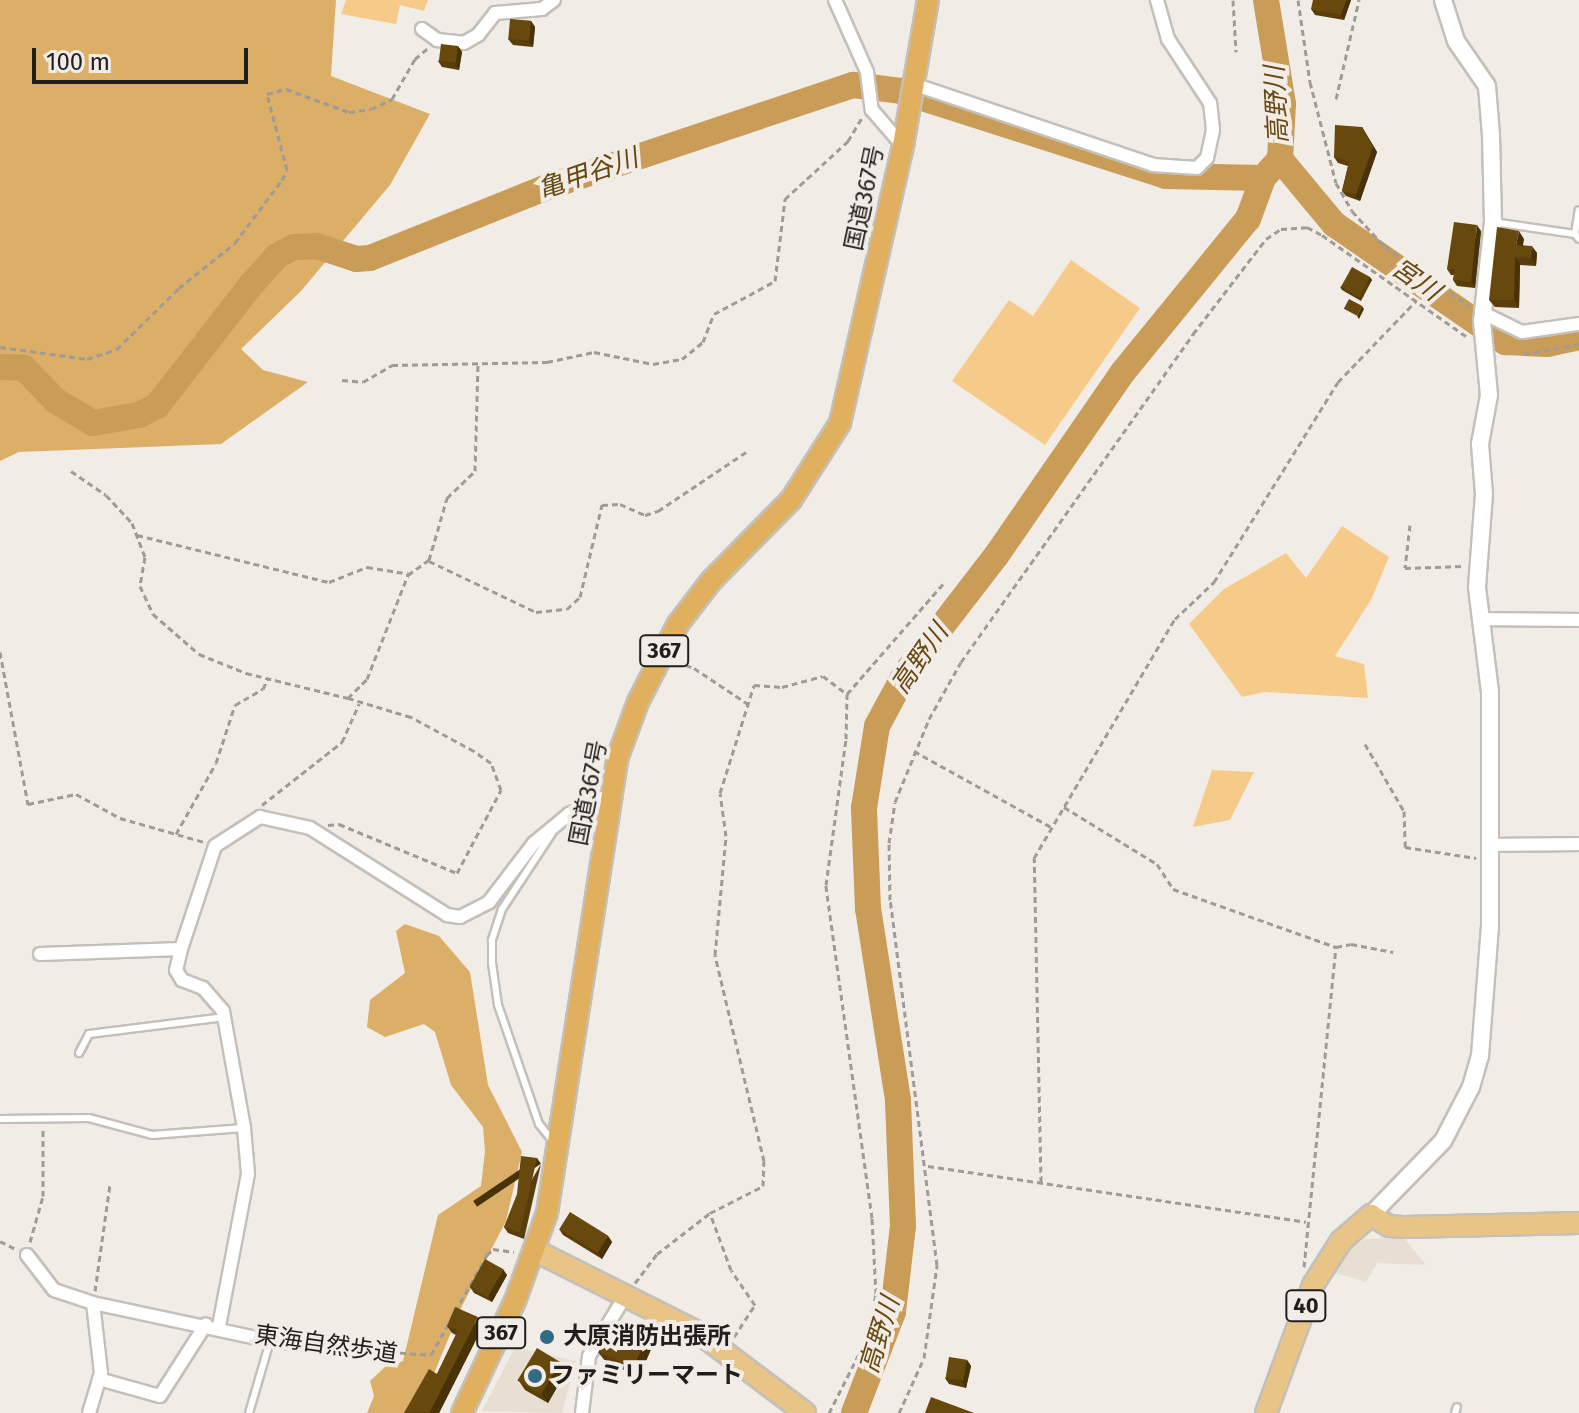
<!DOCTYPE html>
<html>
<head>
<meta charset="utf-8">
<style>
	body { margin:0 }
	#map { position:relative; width:1579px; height:1413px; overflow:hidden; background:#f1ece6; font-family:"Fira Sans","Noto Sans JP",sans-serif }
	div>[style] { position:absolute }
	.built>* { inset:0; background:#e8dfd2 }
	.green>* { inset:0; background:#f6cb8a }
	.forest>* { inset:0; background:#dcaf69 }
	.river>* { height:26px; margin:-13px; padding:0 13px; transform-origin:13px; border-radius:13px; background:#c99d57 }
	.path>* { height:3px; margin-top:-1.5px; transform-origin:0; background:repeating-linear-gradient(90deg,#9f9b97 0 6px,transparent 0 10px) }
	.roads { filter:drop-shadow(2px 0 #c4c0b9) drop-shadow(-2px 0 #c4c0b9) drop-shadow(0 2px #c4c0b9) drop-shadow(0 -2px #c4c0b9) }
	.service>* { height:6px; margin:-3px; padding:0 3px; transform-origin:3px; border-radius:3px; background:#fff }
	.minor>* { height:12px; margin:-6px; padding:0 6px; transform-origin:6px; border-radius:6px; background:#fff }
	.tertiary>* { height:16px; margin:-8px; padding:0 8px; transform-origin:8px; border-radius:8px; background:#fff }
	.primary>* { height:20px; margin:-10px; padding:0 10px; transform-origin:10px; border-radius:10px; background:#e8c487 }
	.trunk>* { height:20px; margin:-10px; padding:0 10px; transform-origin:10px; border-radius:10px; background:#e0b05f }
	.wall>* { inset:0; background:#593e0b }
	.shaded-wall>* { inset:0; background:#483209; transform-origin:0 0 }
	.building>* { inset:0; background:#67480d; transform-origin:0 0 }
	.dots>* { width:22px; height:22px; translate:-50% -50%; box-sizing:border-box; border:4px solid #f1ece6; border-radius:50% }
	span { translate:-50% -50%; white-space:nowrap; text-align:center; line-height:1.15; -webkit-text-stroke:8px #f1ece6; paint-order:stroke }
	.shield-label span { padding:2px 6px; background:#f1ece6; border:2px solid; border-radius:6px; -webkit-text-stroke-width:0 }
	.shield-label { font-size:22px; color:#211f1d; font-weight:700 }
	.street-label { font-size:24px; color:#211f1d }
	.poi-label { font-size:24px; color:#211f1d; font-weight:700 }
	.left { translate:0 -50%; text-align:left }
	.water-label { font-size:26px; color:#674811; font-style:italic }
	.scale { position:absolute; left:32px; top:48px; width:216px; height:36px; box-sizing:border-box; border:4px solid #211f1d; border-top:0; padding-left:10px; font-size:24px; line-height:28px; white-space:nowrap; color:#211f1d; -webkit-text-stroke:6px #f1ece6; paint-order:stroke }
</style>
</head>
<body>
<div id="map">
	<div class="built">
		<div style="clip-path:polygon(1404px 1238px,1426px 1265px,1377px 1263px,1366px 1282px,1332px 1272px,1343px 1253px,1365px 1239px)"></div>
		<div style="clip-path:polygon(515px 1347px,576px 1361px,562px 1413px,482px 1411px)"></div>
	</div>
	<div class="green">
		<div style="clip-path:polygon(346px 0,428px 0,424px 11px,400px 5px,396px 24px,341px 14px)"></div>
		<div style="clip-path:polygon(1071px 260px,1140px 308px,1045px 445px,952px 381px,1009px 300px,1033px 316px)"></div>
		<div style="clip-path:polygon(1342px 526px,1389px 557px,1371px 600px,1335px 656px,1364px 664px,1368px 698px,1264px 692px,1242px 697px,1189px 624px,1224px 589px,1286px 553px,1306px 578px)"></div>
		<div style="clip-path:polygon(1212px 770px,1254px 772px,1230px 820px,1193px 827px)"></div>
	</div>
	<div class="forest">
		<div style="clip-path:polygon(0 0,336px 0,331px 76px,430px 114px,390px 185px,301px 291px,241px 349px,263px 370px,308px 382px,221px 444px,19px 452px,0 461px)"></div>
		<div style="clip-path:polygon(405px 924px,439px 936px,470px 972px,488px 1085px,522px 1152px,506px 1221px,462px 1306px,435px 1371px,409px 1413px,367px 1413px,374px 1396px,370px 1381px,385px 1367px,403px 1361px,438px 1215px,481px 1186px,485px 1151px,483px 1127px,451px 1085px,435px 1032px,424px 1024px,385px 1037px,367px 1027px,370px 1000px,405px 973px,396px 931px)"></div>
	</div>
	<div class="river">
		<div style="left:1280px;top:159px;width:85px;rotate:50.3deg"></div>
		<div style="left:1334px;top:224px;width:208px;rotate:34.6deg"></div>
		<div style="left:1505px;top:342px;width:42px;rotate:2.7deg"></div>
		<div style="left:1547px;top:344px;width:33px;rotate:-12deg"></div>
		<div style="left:0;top:367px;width:24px;rotate:2deg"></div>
		<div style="left:24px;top:368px;width:46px;rotate:45.9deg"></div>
		<div style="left:56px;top:401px;width:43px;rotate:30.7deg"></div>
		<div style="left:93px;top:423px;width:47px;rotate:-9.9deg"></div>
		<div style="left:139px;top:415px;width:20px;rotate:-27deg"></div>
		<div style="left:157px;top:406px;width:152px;rotate:-52.2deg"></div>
		<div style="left:250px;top:286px;width:40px;rotate:-48deg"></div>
		<div style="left:277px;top:256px;width:19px;rotate:-28deg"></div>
		<div style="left:294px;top:247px;width:23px;rotate:-2deg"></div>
		<div style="left:317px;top:246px;width:41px;rotate:18.4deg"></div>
		<div style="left:356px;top:259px;width:14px;rotate:-4deg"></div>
		<div style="left:370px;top:258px;width:188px;rotate:-21.8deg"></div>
		<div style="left:545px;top:188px;width:325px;rotate:-18.5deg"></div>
		<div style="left:853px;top:85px;width:48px;rotate:7.1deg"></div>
		<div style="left:901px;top:91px;width:278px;rotate:17.8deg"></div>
		<div style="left:1166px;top:176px;width:97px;rotate:1.2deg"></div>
		<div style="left:854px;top:1413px;width:108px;rotate:-68.9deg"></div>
		<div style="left:893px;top:1312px;width:87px;rotate:-83.4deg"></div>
		<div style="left:903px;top:1226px;width:126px;rotate:-92.3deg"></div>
		<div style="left:898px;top:1100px;width:193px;rotate:-98.9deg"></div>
		<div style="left:868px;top:909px;width:101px;rotate:-92.3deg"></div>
		<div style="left:864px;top:808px;width:83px;rotate:-81deg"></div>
		<div style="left:877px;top:726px;width:59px;rotate:-61.7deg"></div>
		<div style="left:905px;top:674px;width:149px;rotate:-52.4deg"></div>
		<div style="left:996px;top:556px;width:224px;rotate:-55.4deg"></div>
		<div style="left:1123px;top:372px;width:198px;rotate:-50.8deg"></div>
		<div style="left:1248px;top:219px;width:44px;rotate:-69.9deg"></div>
		<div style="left:1263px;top:178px;width:25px;rotate:-48deg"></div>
		<div style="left:1280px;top:159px;width:55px;rotate:-86.9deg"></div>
		<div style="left:1283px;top:104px;width:105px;rotate:-99.3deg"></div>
	</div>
	<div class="path">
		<div style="left:1233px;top:0;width:52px;rotate:86.7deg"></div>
		<div style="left:1298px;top:0;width:83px;rotate:81.7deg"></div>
		<div style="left:1310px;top:82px;width:104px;rotate:75.6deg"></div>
		<div style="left:1336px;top:183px;width:32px;rotate:60deg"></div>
		<div style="left:1352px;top:211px;width:49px;rotate:47.5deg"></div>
		<div style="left:1385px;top:247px;width:103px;rotate:34.8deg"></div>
		<div style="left:1336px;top:99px;width:102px;rotate:-76.9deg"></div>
		<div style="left:0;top:347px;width:88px;rotate:7.9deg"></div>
		<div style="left:87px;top:359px;width:32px;rotate:-18deg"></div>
		<div style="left:117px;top:349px;width:87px;rotate:-44.5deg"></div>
		<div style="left:179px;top:288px;width:72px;rotate:-38.8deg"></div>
		<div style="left:235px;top:243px;width:79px;rotate:-53.3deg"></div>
		<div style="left:282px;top:180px;width:11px;rotate:-63deg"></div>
		<div style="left:287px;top:170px;width:79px;rotate:-104.7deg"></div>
		<div style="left:267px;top:94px;width:20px;rotate:-15deg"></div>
		<div style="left:286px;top:89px;width:67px;rotate:20.1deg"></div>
		<div style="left:349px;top:112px;width:22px;rotate:-8deg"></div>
		<div style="left:371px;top:109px;width:23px;rotate:-25deg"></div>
		<div style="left:392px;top:99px;width:46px;rotate:-60.1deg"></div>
		<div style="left:415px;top:59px;width:16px;rotate:-40deg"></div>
		<div style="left:1524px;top:354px;width:56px;rotate:-10.3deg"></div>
		<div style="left:342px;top:380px;width:21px;rotate:5deg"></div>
		<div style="left:363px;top:382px;width:34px;rotate:-30deg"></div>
		<div style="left:392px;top:365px;width:155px;rotate:-1.1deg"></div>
		<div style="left:547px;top:362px;width:48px;rotate:-12deg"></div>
		<div style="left:594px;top:352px;width:60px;rotate:11.5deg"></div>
		<div style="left:653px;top:364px;width:29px;rotate:-10deg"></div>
		<div style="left:682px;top:359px;width:27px;rotate:-39deg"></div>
		<div style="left:703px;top:342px;width:30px;rotate:-69deg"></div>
		<div style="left:714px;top:314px;width:69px;rotate:-28.4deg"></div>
		<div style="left:775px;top:281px;width:83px;rotate:-83deg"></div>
		<div style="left:785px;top:199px;width:86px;rotate:-42.6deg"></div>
		<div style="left:848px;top:141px;width:27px;rotate:-59deg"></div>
		<div style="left:71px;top:471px;width:42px;rotate:34.4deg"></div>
		<div style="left:106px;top:495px;width:38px;rotate:47deg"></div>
		<div style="left:132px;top:523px;width:36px;rotate:69deg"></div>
		<div style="left:145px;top:557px;width:29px;rotate:100deg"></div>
		<div style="left:140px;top:586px;width:31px;rotate:65deg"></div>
		<div style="left:153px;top:614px;width:61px;rotate:41deg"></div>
		<div style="left:199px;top:654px;width:51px;rotate:22deg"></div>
		<div style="left:246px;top:673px;width:105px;rotate:13.8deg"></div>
		<div style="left:348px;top:698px;width:27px;rotate:-45deg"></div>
		<div style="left:367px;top:679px;width:112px;rotate:-68.5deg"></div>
		<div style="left:408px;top:575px;width:26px;rotate:-36deg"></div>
		<div style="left:429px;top:560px;width:65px;rotate:-73.8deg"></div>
		<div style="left:447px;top:498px;width:39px;rotate:-44deg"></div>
		<div style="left:475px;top:471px;width:108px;rotate:-88.4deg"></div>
		<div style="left:1410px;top:525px;width:43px;rotate:96.6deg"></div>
		<div style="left:1405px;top:568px;width:59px;rotate:-1.9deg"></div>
		<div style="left:137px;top:535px;width:198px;rotate:13.8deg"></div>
		<div style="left:329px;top:582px;width:41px;rotate:-21.5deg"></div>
		<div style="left:367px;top:567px;width:44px;rotate:9.2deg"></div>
		<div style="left:429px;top:561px;width:119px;rotate:25.5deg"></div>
		<div style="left:536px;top:612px;width:31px;rotate:-6deg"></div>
		<div style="left:567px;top:609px;width:18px;rotate:-43deg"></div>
		<div style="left:580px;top:597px;width:95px;rotate:-76.6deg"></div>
		<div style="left:602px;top:505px;width:18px;rotate:-3deg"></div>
		<div style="left:620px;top:504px;width:27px;rotate:24deg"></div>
		<div style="left:645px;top:515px;width:14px;rotate:-17deg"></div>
		<div style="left:658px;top:511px;width:106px;rotate:-33.8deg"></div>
		<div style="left:0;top:652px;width:155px;rotate:79.6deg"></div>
		<div style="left:28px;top:804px;width:49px;rotate:-11.8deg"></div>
		<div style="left:76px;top:794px;width:50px;rotate:28.6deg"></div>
		<div style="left:120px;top:818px;width:87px;rotate:15.9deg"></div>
		<div style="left:676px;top:662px;width:19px;rotate:18deg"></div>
		<div style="left:694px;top:668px;width:65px;rotate:33.7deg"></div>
		<div style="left:1365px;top:744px;width:78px;rotate:59.8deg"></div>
		<div style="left:1404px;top:811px;width:36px;rotate:88deg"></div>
		<div style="left:1405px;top:847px;width:72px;rotate:8.8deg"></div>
		<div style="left:914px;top:751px;width:157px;rotate:29deg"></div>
		<div style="left:262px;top:805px;width:102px;rotate:-38.2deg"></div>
		<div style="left:342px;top:742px;width:42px;rotate:-65.9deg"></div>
		<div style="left:1064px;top:807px;width:109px;rotate:31.5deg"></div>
		<div style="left:1157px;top:864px;width:30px;rotate:57deg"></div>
		<div style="left:1173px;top:889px;width:173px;rotate:19.6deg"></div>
		<div style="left:328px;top:825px;width:11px;rotate:-5deg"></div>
		<div style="left:339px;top:824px;width:128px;rotate:22.6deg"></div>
		<div style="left:457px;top:873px;width:94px;rotate:-62.1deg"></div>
		<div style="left:501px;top:790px;width:29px;rotate:-110deg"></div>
		<div style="left:491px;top:763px;width:21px;rotate:-145deg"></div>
		<div style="left:474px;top:751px;width:72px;rotate:-151.6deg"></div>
		<div style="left:411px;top:717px;width:66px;rotate:-163.2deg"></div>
		<div style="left:176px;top:834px;width:81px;rotate:-60.6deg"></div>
		<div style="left:216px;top:763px;width:61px;rotate:-71.9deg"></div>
		<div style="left:235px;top:705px;width:32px;rotate:-30deg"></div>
		<div style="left:263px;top:689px;width:12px;rotate:-66deg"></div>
		<div style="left:928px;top:1166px;width:382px;rotate:8.4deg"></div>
		<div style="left:1041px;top:1182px;width:324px;rotate:-91.2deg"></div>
		<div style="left:1034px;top:858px;width:277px;rotate:-59.5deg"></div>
		<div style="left:1175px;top:619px;width:54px;rotate:-43.5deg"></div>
		<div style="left:1214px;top:582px;width:235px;rotate:-58.2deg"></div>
		<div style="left:1338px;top:382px;width:112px;rotate:-46.1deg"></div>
		<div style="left:0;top:1241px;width:20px;rotate:27deg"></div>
		<div style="left:30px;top:1242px;width:48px;rotate:-74.2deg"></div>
		<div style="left:43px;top:1196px;width:69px;rotate:-90deg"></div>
		<div style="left:1304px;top:1267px;width:322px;rotate:-84.3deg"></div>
		<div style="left:1336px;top:947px;width:15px;rotate:-11deg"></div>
		<div style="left:1351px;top:944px;width:43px;rotate:10.8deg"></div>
		<div style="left:635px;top:1283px;width:36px;rotate:-53deg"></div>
		<div style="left:657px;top:1254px;width:67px;rotate:-37.7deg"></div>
		<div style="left:95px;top:1291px;width:108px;rotate:-82deg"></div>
		<div style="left:734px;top:1337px;width:38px;rotate:-57deg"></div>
		<div style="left:755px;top:1305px;width:42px;rotate:-124.4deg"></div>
		<div style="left:731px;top:1270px;width:61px;rotate:-110.2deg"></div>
		<div style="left:710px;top:1213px;width:59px;rotate:-27deg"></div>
		<div style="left:763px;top:1186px;width:25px;rotate:-88deg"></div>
		<div style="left:764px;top:1161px;width:212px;rotate:-103.4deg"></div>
		<div style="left:715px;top:955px;width:120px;rotate:-84.7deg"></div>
		<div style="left:726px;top:836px;width:43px;rotate:-97.9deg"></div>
		<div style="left:720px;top:793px;width:113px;rotate:-72.5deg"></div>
		<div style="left:754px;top:685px;width:28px;rotate:4deg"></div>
		<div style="left:782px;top:687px;width:42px;rotate:-15deg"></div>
		<div style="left:823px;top:676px;width:30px;rotate:37deg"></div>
		<div style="left:340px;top:1348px;width:91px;rotate:4.4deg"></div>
		<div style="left:431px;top:1355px;width:115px;rotate:-60.8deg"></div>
		<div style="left:487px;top:1255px;width:8px;rotate:-45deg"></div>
		<div style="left:493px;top:1249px;width:21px;rotate:8deg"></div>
		<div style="left:829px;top:1413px;width:82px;rotate:-63.1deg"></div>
		<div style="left:866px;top:1340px;width:47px;rotate:-77.7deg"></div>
		<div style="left:876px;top:1294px;width:76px;rotate:-93deg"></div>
		<div style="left:872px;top:1218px;width:336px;rotate:-97.9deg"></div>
		<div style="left:826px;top:885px;width:147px;rotate:-82.2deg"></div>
		<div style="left:846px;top:739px;width:45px;rotate:-88.7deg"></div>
		<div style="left:847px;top:694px;width:147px;rotate:-48.9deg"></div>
		<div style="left:899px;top:1413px;width:60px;rotate:-65.6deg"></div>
		<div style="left:924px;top:1358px;width:94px;rotate:-82deg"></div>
		<div style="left:937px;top:1265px;width:368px;rotate:-97.3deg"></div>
		<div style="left:890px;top:900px;width:57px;rotate:-91deg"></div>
		<div style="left:889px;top:843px;width:41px;rotate:-81.7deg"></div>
		<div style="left:895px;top:802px;width:90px;rotate:-67.7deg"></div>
		<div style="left:929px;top:719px;width:65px;rotate:-60.7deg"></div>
		<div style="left:961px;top:662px;width:402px;rotate:-54.7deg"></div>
		<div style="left:1193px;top:334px;width:120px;rotate:-52.5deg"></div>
		<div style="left:1266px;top:239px;width:18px;rotate:-34deg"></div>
		<div style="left:1281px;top:229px;width:26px;rotate:-4deg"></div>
		<div style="left:1307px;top:227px;width:17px;rotate:28deg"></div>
		<div style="left:1322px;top:235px;width:177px;rotate:35.1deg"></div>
	</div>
	<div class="roads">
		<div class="service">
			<div style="left:1493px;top:222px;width:83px;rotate:8.3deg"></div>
			<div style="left:1575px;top:234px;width:6px;rotate:51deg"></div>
			<div style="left:1575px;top:234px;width:24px;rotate:-81deg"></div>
			<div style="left:552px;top:833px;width:91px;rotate:123.3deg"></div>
			<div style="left:502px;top:909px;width:33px;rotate:108deg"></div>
			<div style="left:492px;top:940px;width:23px;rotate:90deg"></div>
			<div style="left:492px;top:963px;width:42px;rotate:81.9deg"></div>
			<div style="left:498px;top:1005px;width:126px;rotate:71deg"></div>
			<div style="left:539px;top:1124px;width:22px;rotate:51deg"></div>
			<div style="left:79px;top:1053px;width:21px;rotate:-62deg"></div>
			<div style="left:89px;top:1034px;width:137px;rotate:-7.1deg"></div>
			<div style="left:0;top:1119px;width:89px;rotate:-0.6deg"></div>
			<div style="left:89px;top:1118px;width:65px;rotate:15.1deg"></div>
			<div style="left:152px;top:1135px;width:92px;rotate:-4.4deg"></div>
			<div style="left:249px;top:1413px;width:75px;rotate:-73.7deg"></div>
			<div style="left:1455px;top:1413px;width:6px;rotate:-72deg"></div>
		</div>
		<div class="minor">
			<div style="left:835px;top:0;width:79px;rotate:66deg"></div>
			<div style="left:867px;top:72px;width:38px;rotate:83deg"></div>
			<div style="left:872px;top:110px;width:48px;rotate:49.3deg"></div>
			<div style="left:422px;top:29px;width:19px;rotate:36deg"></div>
			<div style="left:437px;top:40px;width:27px;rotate:6deg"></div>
			<div style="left:464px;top:43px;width:16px;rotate:-30deg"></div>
			<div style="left:478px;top:35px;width:28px;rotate:-52deg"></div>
			<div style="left:495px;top:13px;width:47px;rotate:-4.9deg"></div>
			<div style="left:542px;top:9px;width:15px;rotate:-37deg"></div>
			<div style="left:913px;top:84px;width:253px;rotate:18.6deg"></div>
			<div style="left:1153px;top:165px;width:44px;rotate:3.9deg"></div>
			<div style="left:1197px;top:168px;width:14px;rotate:-45deg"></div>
			<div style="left:1207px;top:158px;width:29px;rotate:-78deg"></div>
			<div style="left:1213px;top:130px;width:27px;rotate:-96deg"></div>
			<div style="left:1210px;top:103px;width:77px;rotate:-123.3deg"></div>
			<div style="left:1168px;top:39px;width:41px;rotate:-105.8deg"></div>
			<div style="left:1483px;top:313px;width:43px;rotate:26deg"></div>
			<div style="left:1522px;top:332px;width:58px;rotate:-8deg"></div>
			<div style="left:1479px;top:619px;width:100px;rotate:0.6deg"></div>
			<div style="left:1488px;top:845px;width:91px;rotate:-0.6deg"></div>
			<div style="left:181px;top:949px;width:22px;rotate:103deg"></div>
			<div style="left:176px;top:970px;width:12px;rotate:59deg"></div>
			<div style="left:182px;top:980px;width:22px;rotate:21deg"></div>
			<div style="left:203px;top:988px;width:30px;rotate:49deg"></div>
			<div style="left:223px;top:1011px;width:119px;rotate:79.8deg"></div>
			<div style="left:244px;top:1128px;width:46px;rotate:85deg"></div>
			<div style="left:248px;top:1174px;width:155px;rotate:100.8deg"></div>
			<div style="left:40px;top:954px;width:141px;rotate:-2deg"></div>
			<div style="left:181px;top:949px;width:108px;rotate:-71.7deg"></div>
			<div style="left:215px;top:846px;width:54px;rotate:-32.8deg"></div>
			<div style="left:260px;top:817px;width:51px;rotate:12.4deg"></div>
			<div style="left:310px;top:828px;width:162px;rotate:32.4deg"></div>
			<div style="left:447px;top:915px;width:13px;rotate:9deg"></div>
			<div style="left:460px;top:917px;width:33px;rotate:-27deg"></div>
			<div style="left:489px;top:902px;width:74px;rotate:-52.7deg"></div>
			<div style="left:534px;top:843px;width:45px;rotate:-39.6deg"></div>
			<div style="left:569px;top:814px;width:45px;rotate:-24.9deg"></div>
			<div style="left:27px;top:1255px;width:44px;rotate:52.4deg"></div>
			<div style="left:54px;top:1290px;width:41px;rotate:18.4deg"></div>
			<div style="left:93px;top:1303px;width:181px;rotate:12.1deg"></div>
			<div style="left:270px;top:1341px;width:58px;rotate:4.9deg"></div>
			<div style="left:99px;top:1379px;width:63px;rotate:15.6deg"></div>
			<div style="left:160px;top:1396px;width:85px;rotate:-57.4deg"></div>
			<div style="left:89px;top:1413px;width:42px;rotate:-73.3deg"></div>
			<div style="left:101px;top:1373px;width:70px;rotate:-96.5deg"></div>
			<div style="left:582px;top:1413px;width:57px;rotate:-83deg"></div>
			<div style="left:589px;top:1356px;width:74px;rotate:-58.9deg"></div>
		</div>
		<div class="tertiary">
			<div style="left:1371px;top:1215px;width:103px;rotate:-45.8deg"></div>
			<div style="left:1443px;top:1141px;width:61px;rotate:-62.6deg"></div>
			<div style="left:1471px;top:1087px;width:32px;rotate:-74deg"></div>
			<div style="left:1480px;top:1056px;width:129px;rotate:-85.6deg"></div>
			<div style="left:1490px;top:927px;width:235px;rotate:-90deg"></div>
			<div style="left:1490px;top:692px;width:106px;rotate:-97.1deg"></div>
			<div style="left:1477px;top:587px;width:93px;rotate:-85.7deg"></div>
			<div style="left:1484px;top:494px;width:50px;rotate:-94.6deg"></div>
			<div style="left:1480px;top:444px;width:50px;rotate:-79.6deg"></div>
			<div style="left:1489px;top:395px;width:74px;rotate:-95.4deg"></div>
			<div style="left:1482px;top:321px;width:100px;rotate:-83.7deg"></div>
			<div style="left:1493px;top:222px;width:87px;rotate:-91.3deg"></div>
			<div style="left:1491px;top:135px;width:49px;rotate:-94.7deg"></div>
			<div style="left:1487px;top:86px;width:55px;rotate:-124.6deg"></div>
			<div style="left:1456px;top:41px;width:43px;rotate:-107.6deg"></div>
		</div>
		<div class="primary">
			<div style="left:536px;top:1251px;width:182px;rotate:26.7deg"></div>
			<div style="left:699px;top:1333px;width:133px;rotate:37deg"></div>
			<div style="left:1266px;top:1413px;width:136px;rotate:-69.8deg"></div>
			<div style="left:1313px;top:1285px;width:52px;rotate:-57.5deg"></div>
			<div style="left:1341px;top:1241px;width:40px;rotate:-41deg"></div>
			<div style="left:1371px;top:1215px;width:21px;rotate:31deg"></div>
			<div style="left:1389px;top:1226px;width:16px;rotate:4deg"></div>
			<div style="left:1405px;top:1227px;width:174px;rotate:-1.3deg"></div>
		</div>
		<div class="trunk">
			<div style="left:462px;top:1413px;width:124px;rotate:-64.7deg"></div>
			<div style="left:515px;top:1301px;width:94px;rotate:-70deg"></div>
			<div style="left:547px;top:1213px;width:459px;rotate:-81.2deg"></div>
			<div style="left:617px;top:759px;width:61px;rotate:-69.8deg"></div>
			<div style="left:638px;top:702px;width:88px;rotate:-62.9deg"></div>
			<div style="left:678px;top:624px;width:54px;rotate:-52.5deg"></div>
			<div style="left:711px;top:581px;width:114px;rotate:-45.4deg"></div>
			<div style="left:791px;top:500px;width:91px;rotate:-57.5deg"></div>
			<div style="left:840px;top:423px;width:284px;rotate:-77.2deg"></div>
			<div style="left:903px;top:146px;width:148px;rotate:-80.3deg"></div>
		</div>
	</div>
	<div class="wall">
		<div style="clip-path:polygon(1351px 0,1344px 20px,1315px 15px,1311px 9px)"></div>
		<div style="clip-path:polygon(531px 21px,535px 27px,533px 47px,513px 45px,508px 39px)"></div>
		<div style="clip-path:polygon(458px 46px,462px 52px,459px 70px,442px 67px,438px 61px)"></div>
		<div style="clip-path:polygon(1362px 127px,1377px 152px,1360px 201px,1346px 196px,1342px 191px,1348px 166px,1338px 163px,1334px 157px)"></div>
		<div style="clip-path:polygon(1481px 231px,1475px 288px,1457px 286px,1453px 280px,1454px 275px,1451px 275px,1447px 269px)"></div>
		<div style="clip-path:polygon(1524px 239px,1523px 245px,1537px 253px,1536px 266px,1520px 265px,1519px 308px,1495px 307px,1489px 300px)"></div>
		<div style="clip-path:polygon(1372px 280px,1361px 301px,1342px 290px,1340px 287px)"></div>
		<div style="clip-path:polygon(541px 1164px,524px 1239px,508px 1233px,504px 1227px)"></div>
		<div style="clip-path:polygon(559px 1229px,608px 1236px,612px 1242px,602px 1259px,563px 1235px)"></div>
		<div style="clip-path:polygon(507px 1275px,492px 1302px,474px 1293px,470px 1287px)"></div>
		<div style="clip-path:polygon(484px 1324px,439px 1413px,404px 1413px,437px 1374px,456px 1335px,452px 1333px,447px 1326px)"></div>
		<div style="clip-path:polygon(646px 1339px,652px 1347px,639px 1377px,605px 1361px,598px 1352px)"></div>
		<div style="clip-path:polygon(967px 1360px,971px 1366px,966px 1388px,949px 1384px,945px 1378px)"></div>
		<div style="clip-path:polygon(567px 1370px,548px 1403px,525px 1390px,519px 1381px)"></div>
	</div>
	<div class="shaded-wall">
		<div style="clip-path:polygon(1346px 0,1351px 0,1344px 20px,1341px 15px)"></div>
		<div style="clip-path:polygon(531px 21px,535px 27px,533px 47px,529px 41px)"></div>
		<div style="clip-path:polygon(458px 46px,462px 52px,459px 70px,455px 64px)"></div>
		<div style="clip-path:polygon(1362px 127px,1377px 152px,1360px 201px,1356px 195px)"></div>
		<div style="clip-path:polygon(1477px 225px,1481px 231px,1475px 288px,1471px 282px)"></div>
		<div style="clip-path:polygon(1519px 231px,1524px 239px,1521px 252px,1516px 245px)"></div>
		<div style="clip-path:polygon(1532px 246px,1537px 253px,1536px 266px,1531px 258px)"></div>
		<div style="clip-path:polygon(1515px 257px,1520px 265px,1519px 308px,1514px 300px)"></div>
		<div style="left:1370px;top:277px;width:4px;height:24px;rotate:56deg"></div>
		<div style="clip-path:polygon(1362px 306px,1364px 309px,1359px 319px,1357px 316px)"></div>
		<div style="left:537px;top:1158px;width:7px;height:77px;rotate:56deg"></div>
		<div style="clip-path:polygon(608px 1236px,612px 1242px,602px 1259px,598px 1253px)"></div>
		<div style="clip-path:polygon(503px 1269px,507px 1275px,492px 1302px,488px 1296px)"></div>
		<div style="clip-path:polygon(478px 1317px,484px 1324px,439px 1413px,431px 1413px,430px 1412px)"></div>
		<div style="clip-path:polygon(646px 1339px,652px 1347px,639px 1377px,632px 1368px)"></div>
		<div style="clip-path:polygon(967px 1360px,971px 1366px,966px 1388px,962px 1382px)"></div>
		<div style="clip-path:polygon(560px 1362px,567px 1370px,548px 1403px,542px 1394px)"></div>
	</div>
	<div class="building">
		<div style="clip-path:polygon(1313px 0,1346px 0,1341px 15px,1311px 9px)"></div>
		<div style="left:510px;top:19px;width:21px;height:20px;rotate:5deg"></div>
		<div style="left:441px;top:44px;width:17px;height:17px;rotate:7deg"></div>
		<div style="clip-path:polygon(1335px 125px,1362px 127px,1373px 147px,1356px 195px,1342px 191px,1349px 162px,1334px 157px)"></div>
		<div style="clip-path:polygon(1454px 222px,1477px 225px,1471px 282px,1453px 280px,1455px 269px,1447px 269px)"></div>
		<div style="clip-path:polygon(1497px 227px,1519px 231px,1516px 245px,1532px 246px,1531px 258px,1515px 257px,1514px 300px,1489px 300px)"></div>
		<div style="left:1352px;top:267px;width:21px;height:23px;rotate:29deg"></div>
		<div style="left:1349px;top:299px;width:15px;height:11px;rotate:28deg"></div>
		<div style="clip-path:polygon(521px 1156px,537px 1158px,520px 1233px,504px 1227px,517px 1194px)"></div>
		<div style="left:570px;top:1212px;width:45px;height:20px;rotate:32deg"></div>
		<div style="left:485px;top:1259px;width:21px;height:32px;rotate:29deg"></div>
		<div style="clip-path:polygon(455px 1307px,478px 1317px,430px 1412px,404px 1413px,429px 1369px,437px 1374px,458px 1330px,447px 1326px)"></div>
		<div style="left:612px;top:1323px;width:38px;height:32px;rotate:25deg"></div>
		<div style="left:537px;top:1348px;width:27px;height:38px;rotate:31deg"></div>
		<div style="left:949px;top:1357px;width:18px;height:21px;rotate:9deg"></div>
		<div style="clip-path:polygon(931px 1397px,974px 1413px,925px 1413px)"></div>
	</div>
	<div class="dots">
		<div style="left:547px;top:1337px;background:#316c84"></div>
		<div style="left:535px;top:1376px;background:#316c84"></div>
	</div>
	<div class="shield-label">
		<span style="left:664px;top:651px">367</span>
		<span style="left:1306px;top:1306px">40</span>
		<span style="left:501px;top:1333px">367</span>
	</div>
	<div class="street-label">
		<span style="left:865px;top:198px;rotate:-78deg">国道367号</span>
		<span style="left:589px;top:793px;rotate:-79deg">国道367号</span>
		<span style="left:326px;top:1345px;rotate:8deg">東海自然歩道</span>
	</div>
	<div class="poi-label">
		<span class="left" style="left:563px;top:1337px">大原消防出張所</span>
		<span class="left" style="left:551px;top:1376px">ファミリーマート</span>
	</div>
	<div class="water-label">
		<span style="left:1277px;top:105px;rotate:-93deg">高野川</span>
		<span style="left:588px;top:174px;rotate:-19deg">亀甲谷川</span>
		<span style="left:1416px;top:280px;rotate:35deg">宮川</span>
		<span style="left:920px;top:659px;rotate:-55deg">高野川</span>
		<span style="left:880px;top:1335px;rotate:-73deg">高野川</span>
	</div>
	<div class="scale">100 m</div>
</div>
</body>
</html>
